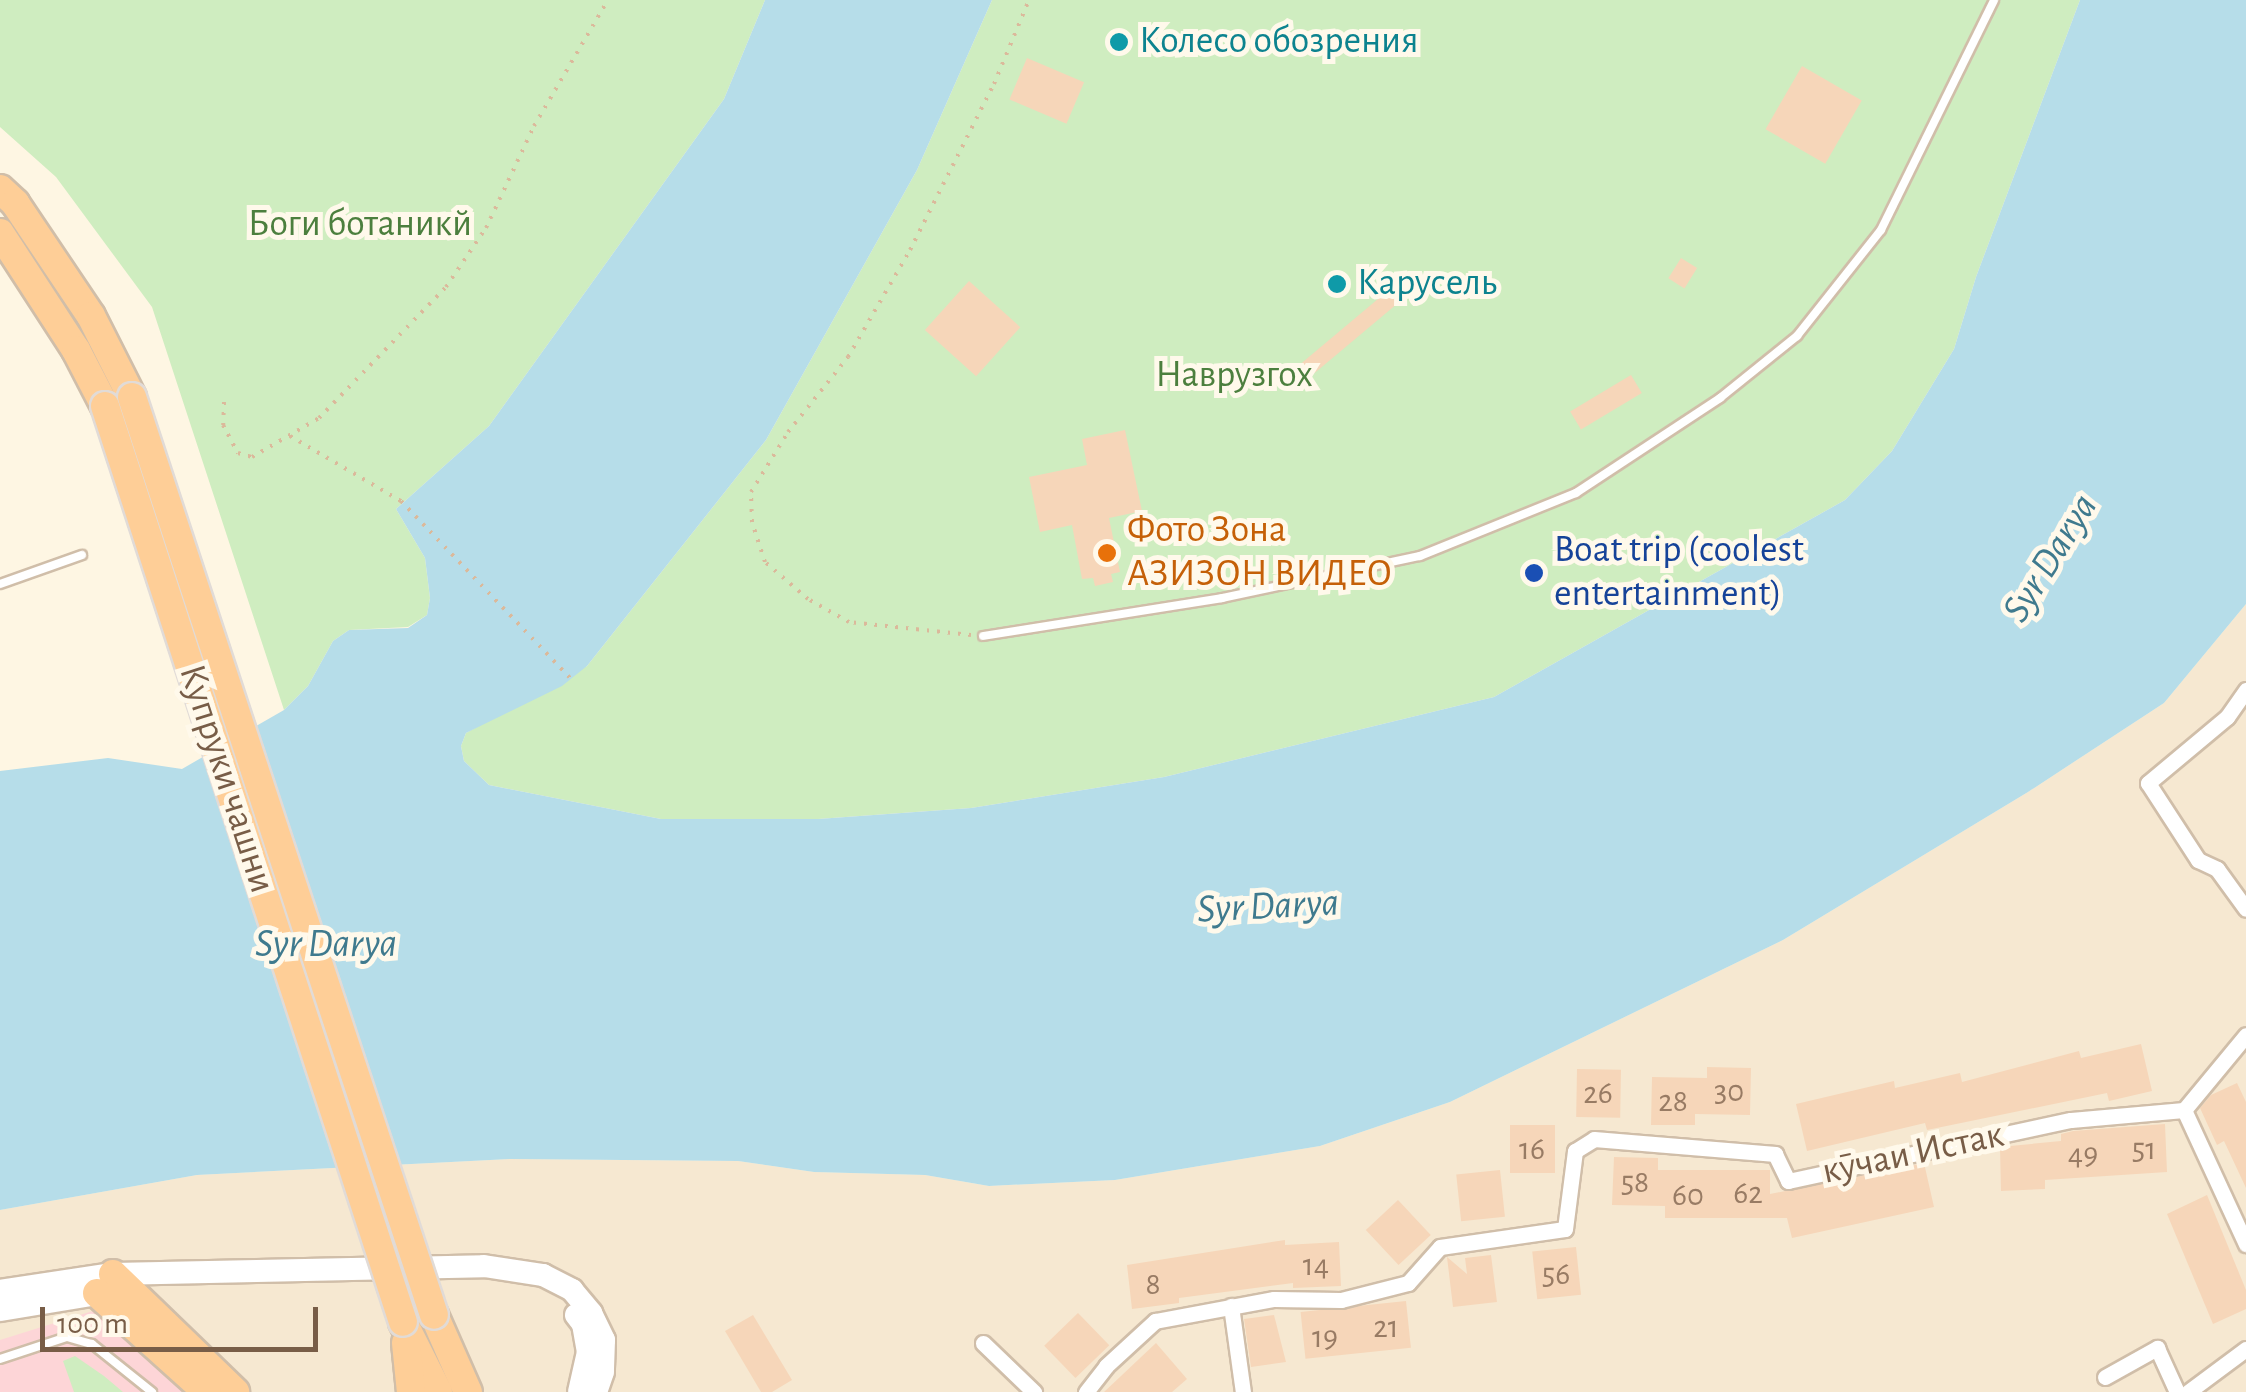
<!DOCTYPE html>
<html>
<head>
<meta charset="utf-8">
<style>
	body { margin:0 }
	#map { position:relative; width:2246px; height:1392px; overflow:hidden; background:#fef6e3; font-family:"Alegreya Sans",sans-serif }
	div>[style] { position:absolute }
	.residential>* { inset:0; background:#f6e8d1 }
	.medical>* { inset:0; background:#fdd5d7 }
	.green>* { inset:0; background:#cfedc0 }
	.water>* { inset:0; background:#b6dde9 }
	.building>* { inset:0; background:#f6d6b9; transform-origin:0 0 }
	.path>* { height:4px; margin-top:-2px; transform-origin:0; background:repeating-linear-gradient(90deg,#dbb99b 0 2.5px,transparent 0 10.5px) }
	.roads { filter:drop-shadow(2px 0 #d0bea9) drop-shadow(-2px 0 #d0bea9) drop-shadow(0 2px #d0bea9) drop-shadow(0 -2px #d0bea9) }
	.service>* { height:8px; margin:-4px; padding:0 4px; transform-origin:4px; border-radius:4px; background:#fff }
	.minor>* { height:15px; margin:-7.5px; padding:0 7.5px; transform-origin:7.5px; border-radius:7.5px; background:#fff }
	.secondary>* { height:22px; margin:-11px; padding:0 11px; transform-origin:11px; border-radius:11px; background:#fff }
	.trunk>* { height:28px; margin:-14px; padding:0 14px; transform-origin:14px; border-radius:14px; background:#fece97 }
	.bridges { filter:drop-shadow(2px 0 #e1dbd7) drop-shadow(-2px 0 #e1dbd7) drop-shadow(0 2px #e1dbd7) drop-shadow(0 -2px #e1dbd7) }
	.trunk-bridge>* { height:28px; margin:-14px; padding:0 14px; transform-origin:14px; border-radius:14px; background:#fece97 }
	.dots>* { width:28px; height:28px; translate:-50% -50%; box-sizing:border-box; border:5px solid #fff9eb; border-radius:50% }
	span { translate:-50% -50%; white-space:nowrap; text-align:center; line-height:1.15; -webkit-text-stroke:10px #fff9eb; paint-order:stroke }
	.number-label { font-size:32px; color:#987b64 }
	.number-label span { -webkit-text-stroke-width:0 }
	.culture-label { font-size:38px; color:#0d838f }
	.left { translate:0 -50%; text-align:left }
	.park-label { font-size:38px; color:#4c7f3e }
	.food-label { font-size:38px; color:#c56008 }
	.transit-label { font-size:38px; color:#164399 }
	.street-label { font-size:38px; color:#785d47 }
	.water-label { font-size:40px; color:#3f7a8e; font-style:italic }
	.scale { position:absolute; left:40px; top:1307px; width:278px; height:45px; box-sizing:border-box; border:5px solid #785d47; border-top:0; padding-left:12px; font-size:30px; line-height:35px; white-space:nowrap; color:#785d47; -webkit-text-stroke:8px #fff9eb; paint-order:stroke }
</style>
</head>
<body>
<div id="map">
	<div class="residential">
		<div style="clip-path:polygon(2246px 604px,2246px 1392px,0 1392px,0 1210px,197px 1175px,510px 1159px,738px 1161px,814px 1172px,925px 1175px,989px 1186px,1115px 1180px,1320px 1146px,1450px 1102px,1783px 940px,2028px 792px,2164px 703px)"></div>
	</div>
	<div class="medical">
		<div style="clip-path:polygon(96px 1310px,186px 1392px,0 1392px,0 1340px)"></div>
	</div>
	<div class="green">
		<div style="clip-path:polygon(0 0,765px 0,724px 99px,489px 426px,396px 509px,425px 558px,430px 598px,427px 615px,408px 627px,349px 630px,333px 641px,308px 686px,284px 710px,152px 307px,56px 177px,0 127px)"></div>
		<div style="clip-path:polygon(992px 0,2080px 0,1976px 277px,1954px 349px,1892px 451px,1845px 500px,1494px 697px,1164px 777px,971px 808px,818px 819px,661px 819px,489px 785px,464px 761px,461px 746px,466px 733px,587px 666px,766px 440px,917px 170px)"></div>
		<div style="clip-path:polygon(75px 1356px,104px 1376px,123px 1392px,74px 1392px,63px 1361px)"></div>
	</div>
	<div class="water">
		<div style="clip-path:polygon(765px 0,992px 0,917px 170px,766px 440px,587px 666px,562px 686px,466px 733px,461px 746px,464px 761px,489px 785px,661px 819px,818px 819px,971px 808px,1164px 777px,1494px 697px,1845px 500px,1892px 451px,1954px 349px,1976px 277px,2080px 0,2246px 0,2246px 604px,2164px 703px,2028px 792px,1783px 940px,1450px 1102px,1320px 1146px,1115px 1180px,989px 1186px,925px 1175px,814px 1172px,738px 1161px,510px 1159px,197px 1175px,0 1210px,0 771px,108px 758px,182px 769px,284px 710px,308px 686px,333px 641px,349px 630px,408px 628px,427px 615px,430px 598px,425px 558px,396px 509px,489px 426px,724px 99px)"></div>
	</div>
	<div class="building">
		<div style="left:1027px;top:58px;width:62px;height:45px;rotate:23deg"></div>
		<div style="left:1802px;top:66px;width:69px;height:73px;rotate:30deg"></div>
		<div style="left:1681px;top:258px;width:19px;height:24px;rotate:32deg"></div>
		<div style="left:1403px;top:278px;width:16px;height:142px;rotate:50deg"></div>
		<div style="left:969px;top:281px;width:69px;height:66px;rotate:42deg"></div>
		<div style="left:1631px;top:375px;width:21px;height:71px;rotate:59deg"></div>
		<div style="clip-path:polygon(1125px 430px,1142px 511px,1109px 518px,1120px 572px,1111px 574px,1113px 582px,1095px 586px,1093px 578px,1082px 579px,1072px 525px,1040px 532px,1029px 477px,1087px 465px,1082px 439px)"></div>
		<div style="clip-path:polygon(2141px 1044px,2152px 1091px,2109px 1101px,2107px 1093px,1927px 1130px,1925px 1123px,1807px 1151px,1796px 1104px,1894px 1081px,1895px 1088px,1960px 1073px,1962px 1082px,2079px 1051px,2081px 1058px)"></div>
		<div style="clip-path:polygon(1707px 1067px,1751px 1068px,1750px 1115px,1695px 1114px,1695px 1125px,1651px 1125px,1652px 1077px,1707px 1078px)"></div>
		<div style="left:1577px;top:1069px;width:44px;height:48px;rotate:1deg"></div>
		<div style="clip-path:polygon(2237px 1083px,2246px 1102px,2246px 1188px,2224px 1141px,2217px 1145px,2200px 1108px,2211px 1095px)"></div>
		<div style="clip-path:polygon(2165px 1124px,2167px 1172px,2045px 1180px,2045px 1189px,2001px 1191px,2000px 1147px,2061px 1141px,2061px 1134px,2073px 1131px)"></div>
		<div style="left:1510px;top:1125px;width:45px;height:48px"></div>
		<div style="clip-path:polygon(1614px 1157px,1658px 1158px,1658px 1170px,1770px 1170px,1770px 1194px,1924px 1163px,1934px 1207px,1792px 1238px,1787px 1218px,1665px 1218px,1665px 1206px,1612px 1205px)"></div>
		<div style="left:1500px;top:1170px;width:47px;height:44px;rotate:84deg"></div>
		<div style="clip-path:polygon(2207px 1195px,2246px 1290px,2246px 1309px,2213px 1324px,2167px 1214px)"></div>
		<div style="left:1398px;top:1200px;width:48px;height:44px;rotate:47deg"></div>
		<div style="clip-path:polygon(1285px 1240px,1285px 1245px,1339px 1242px,1341px 1286px,1293px 1288px,1293px 1283px,1179px 1298px,1179px 1303px,1132px 1309px,1127px 1265px)"></div>
		<div style="left:1576px;top:1247px;width:48px;height:44px;rotate:84deg"></div>
		<div style="clip-path:polygon(1491px 1255px,1497px 1302px,1453px 1307px,1447px 1257px,1467px 1274px,1465px 1258px)"></div>
		<div style="left:1406px;top:1301px;width:47px;height:106px;rotate:84deg"></div>
		<div style="left:1078px;top:1313px;width:45px;height:47px;rotate:46deg"></div>
		<div style="clip-path:polygon(753px 1315px,792px 1380px,772px 1392px,761px 1392px,725px 1331px)"></div>
		<div style="clip-path:polygon(1274px 1315px,1286px 1362px,1251px 1367px,1244px 1319px)"></div>
		<div style="clip-path:polygon(1156px 1343px,1187px 1379px,1172px 1392px,1104px 1392px)"></div>
	</div>
	<div class="path">
		<div style="left:224px;top:402px;width:23px;rotate:92deg"></div>
		<div style="left:223px;top:425px;width:32px;rotate:62deg"></div>
		<div style="left:238px;top:453px;width:15px;rotate:16deg"></div>
		<div style="left:252px;top:457px;width:78px;rotate:-30.2deg"></div>
		<div style="left:319px;top:418px;width:182px;rotate:-45.9deg"></div>
		<div style="left:446px;top:287px;width:71px;rotate:-55.9deg"></div>
		<div style="left:486px;top:228px;width:113px;rotate:-64.8deg"></div>
		<div style="left:534px;top:126px;width:146px;rotate:-59.6deg"></div>
		<div style="left:290px;top:436px;width:129px;rotate:30.4deg"></div>
		<div style="left:401px;top:501px;width:246px;rotate:46.3deg"></div>
		<div style="left:971px;top:635px;width:123px;rotate:-173.9deg"></div>
		<div style="left:849px;top:622px;width:47px;rotate:-150.7deg"></div>
		<div style="left:808px;top:599px;width:57px;rotate:-139.3deg"></div>
		<div style="left:765px;top:562px;width:42px;rotate:-108deg"></div>
		<div style="left:752px;top:522px;width:30px;rotate:-92deg"></div>
		<div style="left:751px;top:492px;width:70px;rotate:-58.3deg"></div>
		<div style="left:788px;top:432px;width:96px;rotate:-51.3deg"></div>
		<div style="left:848px;top:357px;width:124px;rotate:-59.9deg"></div>
		<div style="left:910px;top:250px;width:186px;rotate:-63.2deg"></div>
		<div style="left:994px;top:84px;width:91px;rotate:-67.4deg"></div>
	</div>
	<div class="roads">
		<div class="service">
			<div style="left:0;top:584px;width:87px;rotate:-19.5deg"></div>
			<div style="left:983px;top:636px;width:242px;rotate:-9deg"></div>
			<div style="left:1222px;top:598px;width:202px;rotate:-12deg"></div>
			<div style="left:1420px;top:556px;width:168px;rotate:-22deg"></div>
			<div style="left:1576px;top:493px;width:173px;rotate:-33.4deg"></div>
			<div style="left:1720px;top:398px;width:99px;rotate:-38.8deg"></div>
			<div style="left:1797px;top:336px;width:135px;rotate:-51.6deg"></div>
			<div style="left:1881px;top:230px;width:256px;rotate:-63.8deg"></div>
			<div style="left:0;top:1359px;width:71px;rotate:-18.2deg"></div>
			<div style="left:67px;top:1337px;width:26px;rotate:16deg"></div>
			<div style="left:92px;top:1344px;width:77px;rotate:38.7deg"></div>
		</div>
		<div class="minor">
			<div style="left:2246px;top:690px;width:33px;rotate:125deg"></div>
			<div style="left:2227px;top:717px;width:103px;rotate:140.1deg"></div>
			<div style="left:2148px;top:783px;width:92px;rotate:57deg"></div>
			<div style="left:2198px;top:860px;width:21px;rotate:25deg"></div>
			<div style="left:2217px;top:869px;width:49px;rotate:54.1deg"></div>
			<div style="left:2184px;top:1110px;width:148px;rotate:65.2deg"></div>
			<div style="left:1231px;top:1306px;width:87px;rotate:82.1deg"></div>
			<div style="left:983px;top:1343px;width:71px;rotate:43.9deg"></div>
			<div style="left:2105px;top:1377px;width:60px;rotate:-29.1deg"></div>
			<div style="left:2157px;top:1348px;width:48px;rotate:65.6deg"></div>
			<div style="left:1086px;top:1392px;width:33px;rotate:-52deg"></div>
			<div style="left:1106px;top:1366px;width:67px;rotate:-42.6deg"></div>
			<div style="left:1155px;top:1321px;width:121px;rotate:-10.5deg"></div>
			<div style="left:1274px;top:1299px;width:67px;rotate:0.9deg"></div>
			<div style="left:1341px;top:1300px;width:69px;rotate:-14.2deg"></div>
			<div style="left:1408px;top:1283px;width:48px;rotate:-48.4deg"></div>
			<div style="left:1440px;top:1247px;width:126px;rotate:-8.2deg"></div>
			<div style="left:1565px;top:1229px;width:79px;rotate:-82.7deg"></div>
			<div style="left:1575px;top:1151px;width:22px;rotate:-32deg"></div>
			<div style="left:1594px;top:1139px;width:182px;rotate:4.7deg"></div>
			<div style="left:1775px;top:1154px;width:30px;rotate:64deg"></div>
			<div style="left:1788px;top:1181px;width:289px;rotate:-12.2deg"></div>
			<div style="left:2071px;top:1120px;width:113px;rotate:-5.1deg"></div>
			<div style="left:2184px;top:1110px;width:97px;rotate:-50.4deg"></div>
			<div style="left:2188px;top:1392px;width:72px;rotate:-36.6deg"></div>
		</div>
		<div class="secondary">
			<div style="left:0;top:1291px;width:114px;rotate:-8.6deg"></div>
			<div style="left:113px;top:1274px;width:371px;rotate:-1.2deg"></div>
			<div style="left:484px;top:1266px;width:60px;rotate:8.7deg"></div>
			<div style="left:543px;top:1275px;width:33px;rotate:27deg"></div>
			<div style="left:572px;top:1290px;width:30px;rotate:50deg"></div>
			<div style="left:591px;top:1313px;width:30px;rotate:64deg"></div>
			<div style="left:604px;top:1340px;width:32px;rotate:92deg"></div>
			<div style="left:603px;top:1372px;width:21px;rotate:109deg"></div>
			<div style="left:0;top:1310px;width:117px;rotate:-9.4deg"></div>
			<div style="left:576px;top:1315px;width:11px;rotate:52deg"></div>
			<div style="left:583px;top:1324px;width:28px;rotate:80deg"></div>
			<div style="left:588px;top:1352px;width:41px;rotate:102.7deg"></div>
		</div>
		<div class="trunk">
			<div style="left:0;top:189px;width:21px;rotate:43deg"></div>
			<div style="left:15px;top:203px;width:136px;rotate:56.1deg"></div>
			<div style="left:91px;top:316px;width:91px;rotate:63.2deg"></div>
			<div style="left:0;top:233px;width:140px;rotate:57deg"></div>
			<div style="left:76px;top:350px;width:63px;rotate:62.6deg"></div>
			<div style="left:113px;top:1274px;width:170px;rotate:44deg"></div>
			<div style="left:97px;top:1293px;width:148px;rotate:42deg"></div>
			<div style="left:434px;top:1315px;width:84px;rotate:66.2deg"></div>
			<div style="left:403px;top:1322px;width:78px;rotate:63.4deg"></div>
			<div style="left:406px;top:1343px;width:49px;rotate:84.2deg"></div>
		</div>
	</div>
	<div class="bridges">
		<div class="trunk-bridge">
			<div style="left:132px;top:397px;width:966px;rotate:71.79deg"></div>
			<div style="left:105px;top:406px;width:963px;rotate:71.98deg"></div>
		</div>
	</div>
	<div class="dots">
		<div style="left:1119px;top:42px;background:#0f9aa8"></div>
		<div style="left:1337px;top:284px;background:#0f9aa8"></div>
		<div style="left:1107px;top:553px;background:#e8710a"></div>
		<div style="left:1534px;top:573px;background:#1a4fb4"></div>
	</div>
	<div class="number-label">
		<span style="left:1729px;top:1091px">30</span>
		<span style="left:1598px;top:1093px">26</span>
		<span style="left:1673px;top:1101px">28</span>
		<span style="left:1532px;top:1149px">16</span>
		<span style="left:2144px;top:1149px">51</span>
		<span style="left:2083px;top:1154px">49</span>
		<span style="left:1635px;top:1182px">58</span>
		<span style="left:1748px;top:1193px">62</span>
		<span style="left:1688px;top:1195px">60</span>
		<span style="left:1316px;top:1265px">14</span>
		<span style="left:1556px;top:1274px">56</span>
		<span style="left:1153px;top:1284px">8</span>
		<span style="left:1386px;top:1327px">21</span>
		<span style="left:1325px;top:1337px">19</span>
	</div>
	<div class="culture-label">
		<span class="left" style="left:1139px;top:42px">Колесо обозрения</span>
		<span class="left" style="left:1357px;top:284px">Карусель</span>
	</div>
	<div class="park-label">
		<span style="left:360px;top:225px">Боги ботаникй</span>
		<span style="left:1234px;top:376px">Наврузгох</span>
	</div>
	<div class="food-label">
		<span class="left" style="left:1127px;top:553px">Фото Зона<br>АЗИЗОН ВИДЕО</span>
	</div>
	<div class="transit-label">
		<span class="left" style="left:1554px;top:573px">Boat trip (coolest<br>entertainment)</span>
	</div>
	<div class="street-label">
		<span style="left:226px;top:779px;rotate:72deg">Купруки чашни</span>
		<span style="left:1913px;top:1154px;rotate:-12deg">кӯчаи Истак</span>
	</div>
	<div class="water-label">
		<span style="left:2050px;top:558px;rotate:-58deg">Syr Darya</span>
		<span style="left:1268px;top:906px;rotate:-3deg">Syr Darya</span>
		<span style="left:326px;top:944px">Syr Darya</span>
	</div>
	<div class="scale">100 m</div>
</div>
</body>
</html>
